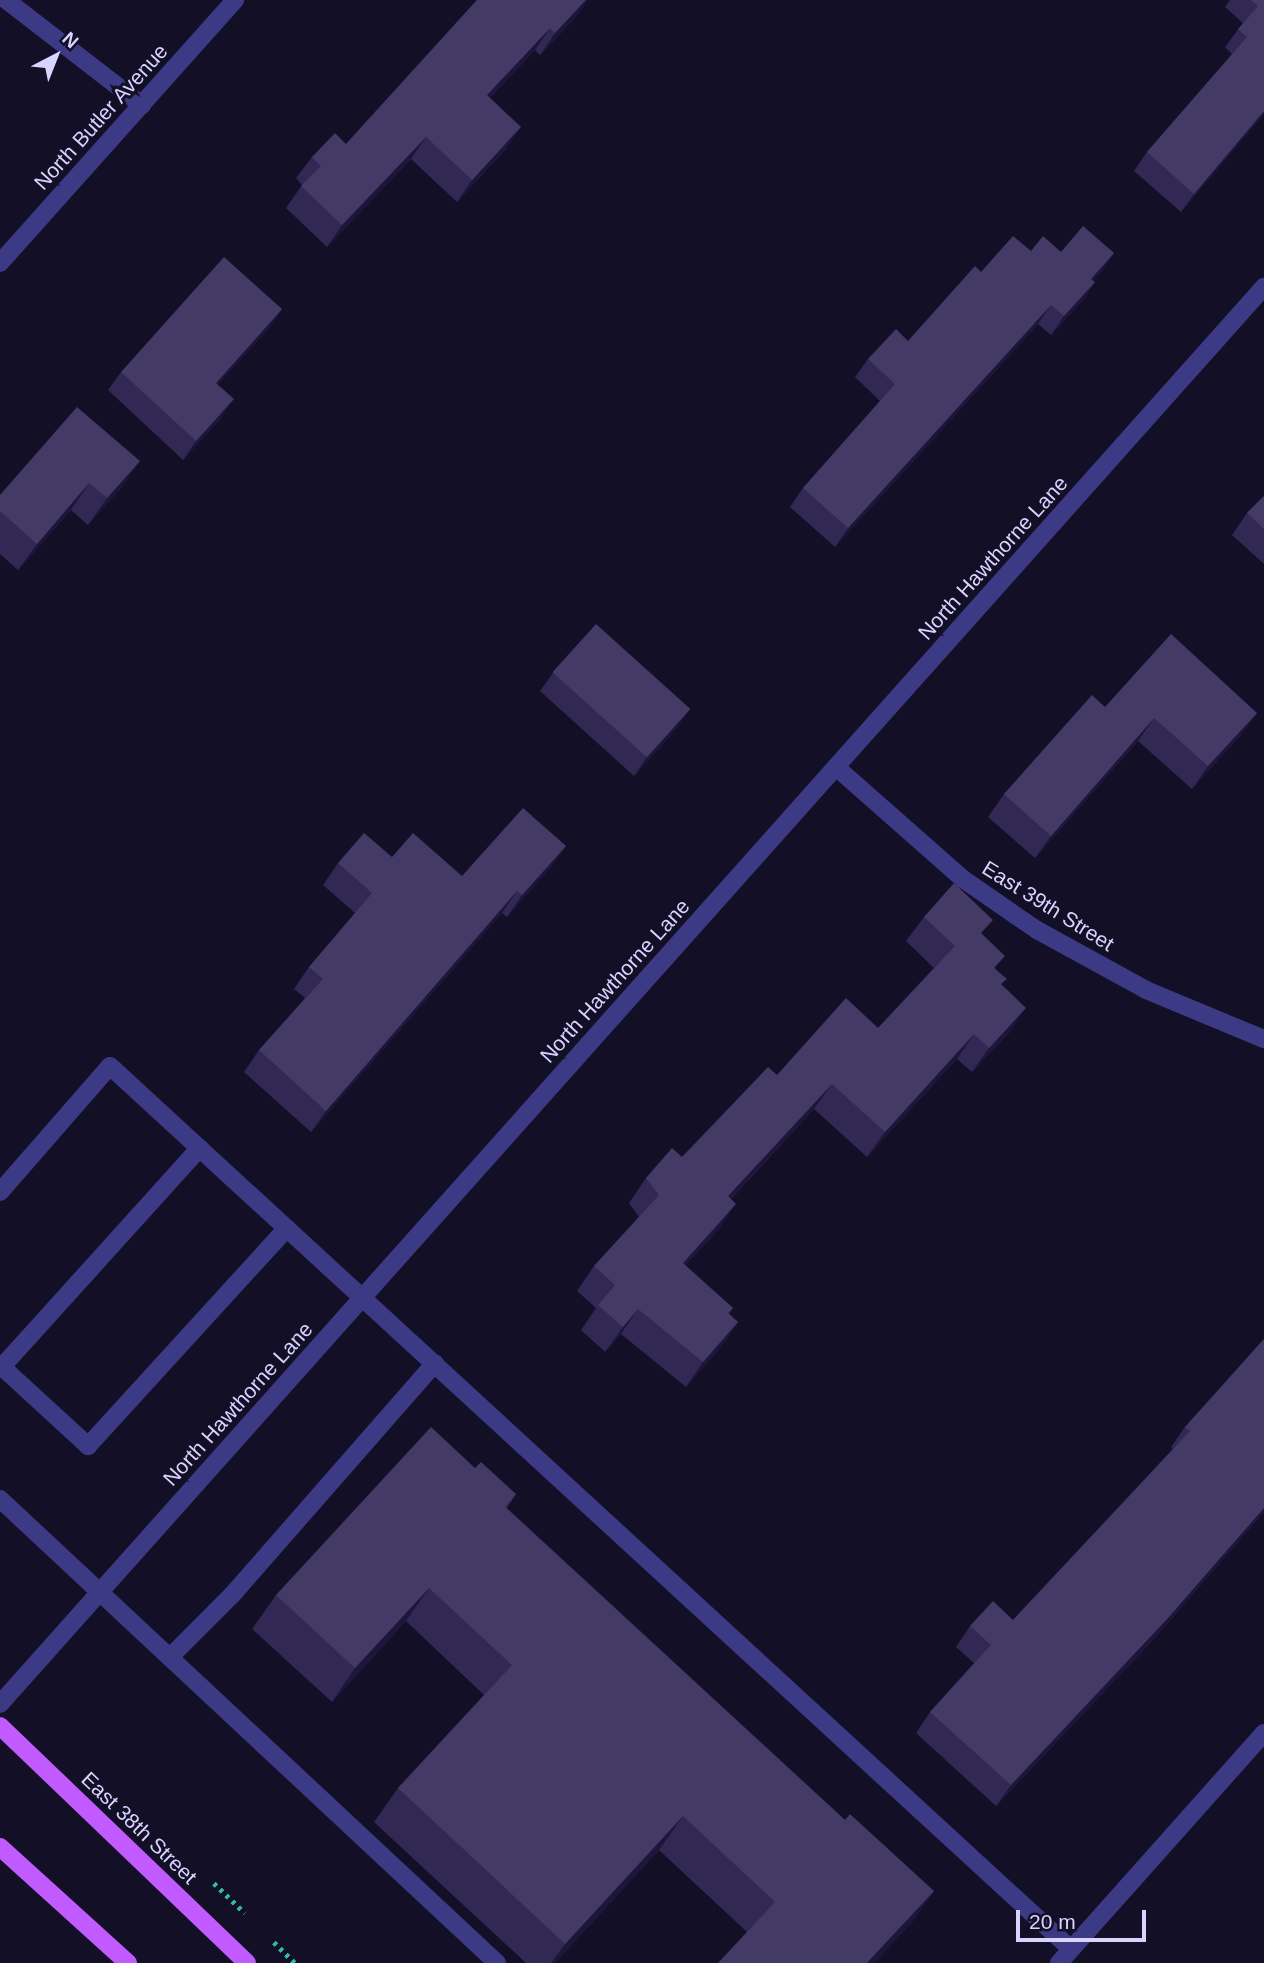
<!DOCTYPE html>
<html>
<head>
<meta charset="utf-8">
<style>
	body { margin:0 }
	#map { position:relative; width:1264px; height:1963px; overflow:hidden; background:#130f26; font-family:Helvetica,sans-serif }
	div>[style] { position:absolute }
	.path>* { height:4.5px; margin-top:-2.25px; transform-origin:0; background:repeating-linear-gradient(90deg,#2fb8b0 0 3.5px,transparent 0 8.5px) }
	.minor>* { height:18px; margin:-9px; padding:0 9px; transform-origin:9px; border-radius:9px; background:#3d3a85 }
	.major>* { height:18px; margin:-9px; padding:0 9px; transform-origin:9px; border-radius:9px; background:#c25bff }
	.wall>* { inset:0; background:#312854 }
	.shaded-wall>* { inset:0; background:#1d163a }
	.building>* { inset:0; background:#433a66; transform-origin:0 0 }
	span { translate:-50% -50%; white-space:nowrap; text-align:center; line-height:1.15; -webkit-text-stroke:6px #130f26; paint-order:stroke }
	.street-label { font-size:21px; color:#d9d4ff }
	.north { position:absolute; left:21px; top:21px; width:70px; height:70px; -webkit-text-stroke:5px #130f26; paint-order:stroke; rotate:42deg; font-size:19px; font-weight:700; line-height:28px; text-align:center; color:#d9d4ff }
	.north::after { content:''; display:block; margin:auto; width:24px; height:32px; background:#d9d4ff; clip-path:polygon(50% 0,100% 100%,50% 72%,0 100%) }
	.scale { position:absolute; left:1016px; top:1910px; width:130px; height:32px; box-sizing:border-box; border:4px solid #d9d4ff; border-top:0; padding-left:9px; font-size:21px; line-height:24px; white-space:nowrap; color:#d9d4ff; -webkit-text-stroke:5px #130f26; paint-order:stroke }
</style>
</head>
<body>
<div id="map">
	<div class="path">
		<div style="left:214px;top:1883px;width:43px;rotate:44.1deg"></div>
		<div style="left:274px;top:1942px;width:30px;rotate:45deg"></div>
	</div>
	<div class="minor">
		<div style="left:6px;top:0;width:172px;rotate:37.7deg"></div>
		<div style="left:0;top:263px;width:353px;rotate:-48.2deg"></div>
		<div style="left:836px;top:767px;width:169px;rotate:41.4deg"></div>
		<div style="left:963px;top:879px;width:90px;rotate:34.6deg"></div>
		<div style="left:1037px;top:930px;width:124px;rotate:28.8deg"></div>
		<div style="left:1146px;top:990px;width:128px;rotate:22.6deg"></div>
		<div style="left:0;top:1192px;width:167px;rotate:-48.9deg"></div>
		<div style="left:110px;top:1066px;width:1305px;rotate:42.58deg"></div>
		<div style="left:0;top:1365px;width:120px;rotate:42.6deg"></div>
		<div style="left:88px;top:1446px;width:295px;rotate:-47.6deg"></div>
		<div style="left:0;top:1369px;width:298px;rotate:-47.9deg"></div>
		<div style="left:0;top:1499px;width:680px;rotate:43.03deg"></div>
		<div style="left:171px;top:1656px;width:86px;rotate:-45deg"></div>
		<div style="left:232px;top:1595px;width:308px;rotate:-48.8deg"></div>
		<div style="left:0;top:1704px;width:1899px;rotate:-48.27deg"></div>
		<div style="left:1059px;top:1963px;width:308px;rotate:-48.3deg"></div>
	</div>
	<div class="major">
		<div style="left:0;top:1726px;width:342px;rotate:43.8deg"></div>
		<div style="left:0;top:1847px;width:173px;rotate:42.2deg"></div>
	</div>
	<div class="wall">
		<div style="clip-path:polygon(477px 0,577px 16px,540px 55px,535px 50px,490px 98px,506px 149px,457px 202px,411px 159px,327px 247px,286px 208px,302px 185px,296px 178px,312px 157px,346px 144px)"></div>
		<div style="clip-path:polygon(1230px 0,1264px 0,1264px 114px,1181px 212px,1134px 171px,1147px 152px,1232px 54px,1225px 47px,1243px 23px,1225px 7px)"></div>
		<div style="clip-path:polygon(1031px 251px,1114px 253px,1101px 272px,1093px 281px,1095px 282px,1082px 301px,1051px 335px,1038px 324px,835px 547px,790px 507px,803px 488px,880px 401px,855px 377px,868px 359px,908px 341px,981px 272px)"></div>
		<div style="clip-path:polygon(282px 309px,269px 328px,218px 384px,221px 418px,183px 460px,108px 390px,121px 372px)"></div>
		<div style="clip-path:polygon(140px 461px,121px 488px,88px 525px,71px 510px,18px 570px,0 554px,0 495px)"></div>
		<div style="clip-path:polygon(1264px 496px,1264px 564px,1232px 535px,1247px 513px)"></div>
		<div style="clip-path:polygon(553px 673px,677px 728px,634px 776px,540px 691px)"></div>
		<div style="clip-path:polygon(1105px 707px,1257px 713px,1241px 735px,1192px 789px,1138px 741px,1035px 858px,988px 817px,1004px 794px)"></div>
		<div style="clip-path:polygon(566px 846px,551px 867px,507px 917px,502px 913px,311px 1132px,244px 1072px,259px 1050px,305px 998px,294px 989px,309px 967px,355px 913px,323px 885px,338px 863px,392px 857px,462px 876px)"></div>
		<div style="clip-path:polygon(924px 917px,983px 935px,1002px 986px,1009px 1033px,972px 1072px,957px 1059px,867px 1157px,814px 1109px,731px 1199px,719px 1229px,685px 1266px,733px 1308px,729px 1314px,738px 1322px,721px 1347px,686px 1387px,621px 1334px,605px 1352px,581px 1330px,596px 1308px,577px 1291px,594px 1266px,639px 1217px,629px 1203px,646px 1178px,682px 1157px,777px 1075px,878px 1028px,934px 968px,906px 941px)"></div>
		<div style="clip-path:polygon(1264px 1339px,1264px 1512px,1154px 1639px,996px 1806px,916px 1733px,930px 1712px,974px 1663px,956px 1647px,970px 1626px,1013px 1620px,1173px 1449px,1171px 1447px,1185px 1427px)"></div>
		<div style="clip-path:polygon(475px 1468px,516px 1494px,507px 1508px,845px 1820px,934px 1891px,910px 1925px,747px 1932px,659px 1850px,555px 1963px,526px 1963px,374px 1822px,398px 1788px,484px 1695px,406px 1621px,332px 1702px,252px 1629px,276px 1595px)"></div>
	</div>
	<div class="shaded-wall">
		<div style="clip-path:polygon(586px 0,588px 0,577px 16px,540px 55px,555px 33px)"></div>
		<div style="clip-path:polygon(550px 28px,535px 50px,472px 117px,487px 95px)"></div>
		<div style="clip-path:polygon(1264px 111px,1264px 114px,1181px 212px,1194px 194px)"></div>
		<div style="clip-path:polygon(521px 127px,506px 149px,457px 202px,472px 180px)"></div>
		<div style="clip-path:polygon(426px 137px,411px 159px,327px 247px,342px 225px)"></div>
		<div style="clip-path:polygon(1114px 253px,1101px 272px,1078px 298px,1091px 279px)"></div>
		<div style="clip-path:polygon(1095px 282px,1082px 301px,1051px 335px,1064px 316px)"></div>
		<div style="clip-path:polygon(1051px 305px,1038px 324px,835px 547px,848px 528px)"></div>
		<div style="clip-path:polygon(282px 309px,269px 328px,203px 401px,216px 383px)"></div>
		<div style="clip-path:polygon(234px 399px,221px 418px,183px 460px,196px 441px)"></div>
		<div style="clip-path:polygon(140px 461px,121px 488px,88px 525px,107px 498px)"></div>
		<div style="clip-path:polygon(89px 483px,71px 510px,18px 570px,37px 544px)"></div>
		<div style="clip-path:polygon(690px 709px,677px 728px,634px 776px,647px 757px)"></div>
		<div style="clip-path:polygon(1257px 713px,1241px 735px,1192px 789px,1208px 766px)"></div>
		<div style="clip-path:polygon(1154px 718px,1138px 741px,1035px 858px,1051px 836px)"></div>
		<div style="clip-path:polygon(566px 846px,551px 867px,507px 917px,522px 895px)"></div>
		<div style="clip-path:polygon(517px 891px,502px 913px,311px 1132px,326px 1111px)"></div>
		<div style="clip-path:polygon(1026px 1008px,1009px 1033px,972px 1072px,989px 1048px)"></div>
		<div style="clip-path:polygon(974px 1034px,957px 1059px,867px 1157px,885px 1132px)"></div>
		<div style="clip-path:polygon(832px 1084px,814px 1109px,710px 1221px,728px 1196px)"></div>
		<div style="clip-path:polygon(736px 1204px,719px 1229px,665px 1288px,683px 1263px)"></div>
		<div style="clip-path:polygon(638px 1309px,621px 1334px,605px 1352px,623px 1327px)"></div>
		<div style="clip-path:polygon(738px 1322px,721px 1347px,686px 1387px,703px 1362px)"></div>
		<div style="clip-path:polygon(1264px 1508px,1264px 1512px,1154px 1639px,996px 1806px,1011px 1785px)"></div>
		<div style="clip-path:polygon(429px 1588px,406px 1621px,332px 1702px,355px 1668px)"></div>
		<div style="clip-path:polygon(683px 1816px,659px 1850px,555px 1963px,551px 1963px,565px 1944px)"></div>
		<div style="clip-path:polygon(934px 1891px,910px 1925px,875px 1963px,867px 1963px)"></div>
	</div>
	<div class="building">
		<div style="clip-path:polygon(477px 0,586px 0,555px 33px,550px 28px,487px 95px,521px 127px,472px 180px,426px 137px,342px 225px,301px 186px,321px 166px,312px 157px,335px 133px,346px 144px)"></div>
		<div style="clip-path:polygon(1251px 0,1264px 0,1264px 111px,1194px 194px,1147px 152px,1247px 37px,1238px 29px,1258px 6px)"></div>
		<div style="clip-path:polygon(1083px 226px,1114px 253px,1091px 279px,1095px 282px,1064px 316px,1051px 305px,848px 528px,803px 488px,895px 384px,868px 359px,896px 329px,908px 341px,975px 266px,981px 272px,1013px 236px,1031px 251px,1043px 236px,1061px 252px)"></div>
		<div style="clip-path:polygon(224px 257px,282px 309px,216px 383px,234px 399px,196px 441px,121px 372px)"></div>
		<div style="clip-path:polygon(77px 407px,140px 461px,107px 498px,89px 483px,37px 544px,0 511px,0 495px)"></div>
		<div style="clip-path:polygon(1264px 496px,1264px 529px,1247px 513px)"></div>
		<div style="left:596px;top:624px;width:127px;height:65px;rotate:42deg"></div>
		<div style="clip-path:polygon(1171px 634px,1257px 713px,1208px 766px,1154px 718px,1051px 836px,1004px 794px,1092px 695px,1105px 707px)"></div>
		<div style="clip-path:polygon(523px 808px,566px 846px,522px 895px,517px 891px,326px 1111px,259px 1050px,323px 979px,309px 967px,372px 893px,338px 863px,364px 833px,392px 857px,413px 833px,462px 876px)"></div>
		<div style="clip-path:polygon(954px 883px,993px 920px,981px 933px,1005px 956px,994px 968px,1007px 979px,1001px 984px,1026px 1008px,989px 1048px,974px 1034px,885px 1132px,832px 1084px,728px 1196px,736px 1204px,683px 1263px,733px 1308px,728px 1313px,738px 1322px,703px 1362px,638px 1309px,623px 1327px,598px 1305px,615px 1285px,594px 1266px,659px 1195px,646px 1178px,672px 1148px,682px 1157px,768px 1067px,777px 1075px,846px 998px,878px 1028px,955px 946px,924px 917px)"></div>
		<div style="clip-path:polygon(1264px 1339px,1264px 1508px,1168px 1618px,1011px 1785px,930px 1712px,991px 1645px,970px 1626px,993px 1601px,1013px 1620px,1190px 1431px,1185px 1427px)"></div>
		<div style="clip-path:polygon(431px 1427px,475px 1468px,481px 1462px,516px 1494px,505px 1507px,845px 1820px,850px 1814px,934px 1891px,867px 1963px,718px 1963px,775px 1902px,683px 1816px,565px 1944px,398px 1788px,512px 1665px,429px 1588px,355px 1668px,276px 1595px)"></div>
	</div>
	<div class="street-label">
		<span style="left:101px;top:117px;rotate:-48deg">North Butler Avenue</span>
		<span style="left:993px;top:558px;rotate:-48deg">North Hawthorne Lane</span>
		<span style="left:1048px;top:906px;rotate:32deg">East 39th Street</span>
		<span style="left:615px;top:981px;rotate:-48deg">North Hawthorne Lane</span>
		<span style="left:238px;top:1404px;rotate:-48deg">North Hawthorne Lane</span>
		<span style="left:139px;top:1828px;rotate:44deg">East 38th Street</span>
	</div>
	<div class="north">N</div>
	<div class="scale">20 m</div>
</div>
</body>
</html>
